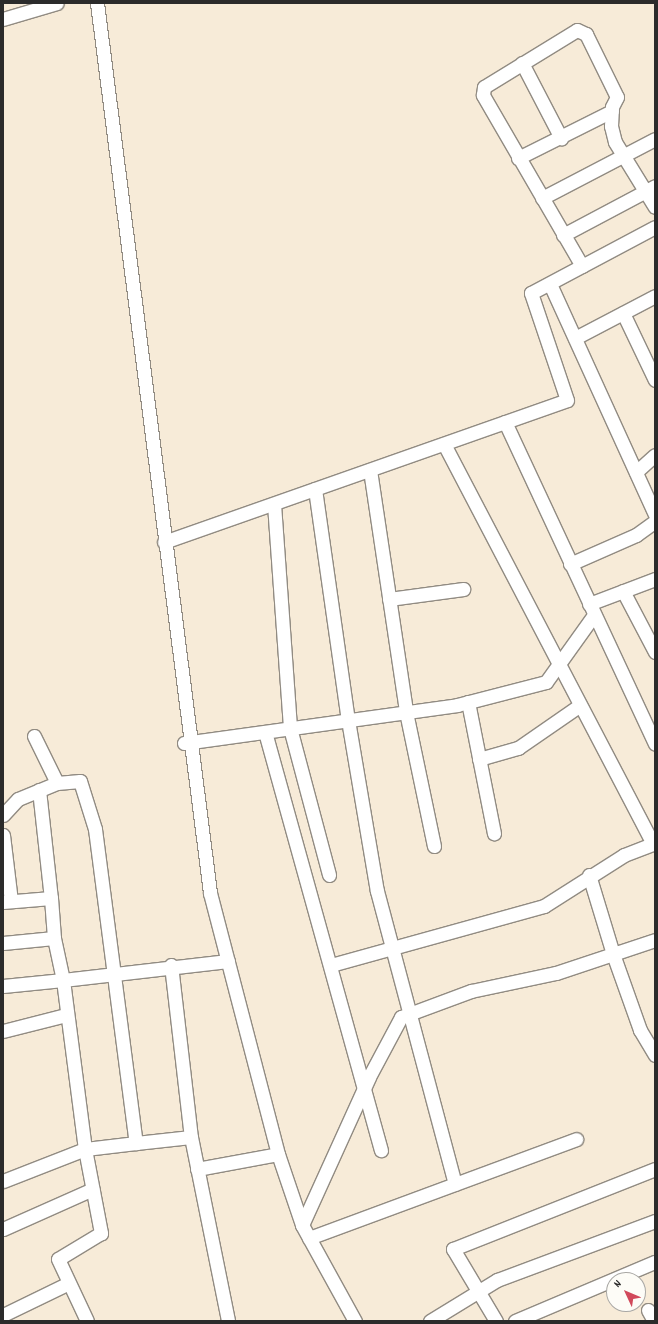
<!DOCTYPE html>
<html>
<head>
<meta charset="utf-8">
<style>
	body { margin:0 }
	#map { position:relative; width:658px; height:1324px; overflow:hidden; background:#f7ebd8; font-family:Dekko,sans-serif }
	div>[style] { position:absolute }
	.roads { filter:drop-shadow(1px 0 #918b82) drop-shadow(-1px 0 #918b82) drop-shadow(0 1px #918b82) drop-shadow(0 -1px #918b82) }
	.minor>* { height:13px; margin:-6.5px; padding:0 6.5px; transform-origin:6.5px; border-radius:6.5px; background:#fff }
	span { translate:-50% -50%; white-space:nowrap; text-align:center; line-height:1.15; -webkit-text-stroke:3.5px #fdfcf7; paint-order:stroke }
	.frame { position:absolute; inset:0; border:4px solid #2b2b2b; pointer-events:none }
	.north { position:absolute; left:606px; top:1272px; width:40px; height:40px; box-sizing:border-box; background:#fdfcf7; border:1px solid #a9a8a5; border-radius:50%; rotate:314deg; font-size:11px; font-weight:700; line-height:16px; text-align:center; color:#2b2b2b }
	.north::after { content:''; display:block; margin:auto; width:14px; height:18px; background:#d1495b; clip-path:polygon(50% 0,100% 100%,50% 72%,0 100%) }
</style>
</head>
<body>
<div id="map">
	<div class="roads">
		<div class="minor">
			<div style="left:97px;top:3px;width:897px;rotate:82.76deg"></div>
			<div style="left:210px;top:893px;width:270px;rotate:75.4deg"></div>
			<div style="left:278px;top:1154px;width:75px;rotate:71.3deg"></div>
			<div style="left:302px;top:1225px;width:110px;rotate:61.1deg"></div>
			<div style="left:3px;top:19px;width:56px;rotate:-16.5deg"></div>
			<div style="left:522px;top:63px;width:85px;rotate:62.5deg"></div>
			<div style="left:518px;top:158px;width:105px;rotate:-26.6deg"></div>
			<div style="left:542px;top:198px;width:127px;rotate:-27.6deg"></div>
			<div style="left:563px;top:235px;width:104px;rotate:-28deg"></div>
			<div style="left:582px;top:266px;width:198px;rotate:-120.1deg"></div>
			<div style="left:483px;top:95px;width:8px;rotate:-83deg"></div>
			<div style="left:484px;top:87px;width:109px;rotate:-31.5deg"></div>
			<div style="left:577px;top:30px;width:10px;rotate:24deg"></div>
			<div style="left:586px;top:34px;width:70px;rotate:63.8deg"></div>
			<div style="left:617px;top:97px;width:11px;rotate:117deg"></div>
			<div style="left:612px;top:107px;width:19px;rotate:93deg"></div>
			<div style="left:611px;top:126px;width:16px;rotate:76deg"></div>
			<div style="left:615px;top:142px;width:76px;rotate:58.4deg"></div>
			<div style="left:550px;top:284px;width:253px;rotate:65.5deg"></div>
			<div style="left:623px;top:313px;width:74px;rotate:64.5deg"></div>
			<div style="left:575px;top:338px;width:90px;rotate:-27.7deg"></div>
			<div style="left:505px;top:422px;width:355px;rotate:65deg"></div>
			<div style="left:444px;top:444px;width:451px;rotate:62.4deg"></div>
			<div style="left:370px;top:470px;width:245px;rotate:81.5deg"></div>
			<div style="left:406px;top:712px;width:137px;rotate:78.2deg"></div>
			<div style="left:636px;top:472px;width:25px;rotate:-42deg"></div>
			<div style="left:315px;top:489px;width:233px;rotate:81.9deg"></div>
			<div style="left:348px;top:720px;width:173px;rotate:80.4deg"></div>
			<div style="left:377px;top:891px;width:303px;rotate:75.1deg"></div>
			<div style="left:274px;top:504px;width:225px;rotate:85.9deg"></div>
			<div style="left:290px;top:728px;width:152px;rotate:75.1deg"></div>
			<div style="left:164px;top:542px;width:427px;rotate:-19.4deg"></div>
			<div style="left:567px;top:400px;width:113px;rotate:-108.6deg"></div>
			<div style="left:531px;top:293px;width:140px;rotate:-28deg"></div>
			<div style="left:570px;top:564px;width:72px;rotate:-23.7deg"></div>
			<div style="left:636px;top:535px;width:24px;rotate:-36deg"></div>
			<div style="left:623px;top:591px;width:69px;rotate:62.3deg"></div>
			<div style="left:389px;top:599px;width:75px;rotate:-7.7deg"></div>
			<div style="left:589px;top:604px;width:71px;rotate:-20.7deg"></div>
			<div style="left:468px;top:702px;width:134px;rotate:78.8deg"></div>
			<div style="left:265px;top:732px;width:434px;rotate:74.5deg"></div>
			<div style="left:34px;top:736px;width:52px;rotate:63.9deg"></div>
			<div style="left:184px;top:743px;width:276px;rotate:-7.9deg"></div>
			<div style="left:457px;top:705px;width:92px;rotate:-14.5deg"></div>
			<div style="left:546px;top:682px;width:82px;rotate:-54.4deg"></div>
			<div style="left:479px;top:759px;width:41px;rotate:-15.8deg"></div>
			<div style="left:518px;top:748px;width:75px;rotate:-34.7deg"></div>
			<div style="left:39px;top:790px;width:109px;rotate:83.7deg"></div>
			<div style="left:3px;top:815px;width:22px;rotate:-47deg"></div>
			<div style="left:18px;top:799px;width:42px;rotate:-22.3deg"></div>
			<div style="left:57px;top:783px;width:23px;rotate:-5deg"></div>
			<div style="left:80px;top:781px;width:50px;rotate:72.6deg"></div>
			<div style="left:95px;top:829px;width:317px;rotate:82.6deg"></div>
			<div style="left:136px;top:1143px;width:51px;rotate:173.3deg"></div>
			<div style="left:85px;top:1149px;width:88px;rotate:158.7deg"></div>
			<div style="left:3px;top:835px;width:66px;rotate:83.1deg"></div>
			<div style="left:589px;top:875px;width:83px;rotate:73.1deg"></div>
			<div style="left:613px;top:954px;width:81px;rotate:70.4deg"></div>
			<div style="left:640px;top:1030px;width:29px;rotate:59deg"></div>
			<div style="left:3px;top:902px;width:48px;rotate:-4.8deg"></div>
			<div style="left:51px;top:898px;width:40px;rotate:85.7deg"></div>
			<div style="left:3px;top:943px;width:51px;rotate:-5.6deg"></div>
			<div style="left:54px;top:938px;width:43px;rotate:77.9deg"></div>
			<div style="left:63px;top:980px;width:166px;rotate:-6.6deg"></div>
			<div style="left:171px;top:965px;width:173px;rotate:83.4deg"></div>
			<div style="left:191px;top:1137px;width:188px;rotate:78.6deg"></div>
			<div style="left:331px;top:965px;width:221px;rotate:-15.5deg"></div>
			<div style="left:544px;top:906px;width:95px;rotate:-32.5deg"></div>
			<div style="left:624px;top:855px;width:33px;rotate:-21deg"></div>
			<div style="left:3px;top:986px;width:60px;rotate:-5.7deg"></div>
			<div style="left:63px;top:980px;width:170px;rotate:82.6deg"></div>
			<div style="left:85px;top:1149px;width:86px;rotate:79.2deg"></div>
			<div style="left:101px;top:1233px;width:50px;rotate:148.8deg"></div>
			<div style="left:58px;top:1259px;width:68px;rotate:64.9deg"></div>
			<div style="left:3px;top:1031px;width:65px;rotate:-14.3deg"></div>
			<div style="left:136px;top:1143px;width:55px;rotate:-6.2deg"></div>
			<div style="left:197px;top:1169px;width:82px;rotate:-10.5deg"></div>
			<div style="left:302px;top:1225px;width:162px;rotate:-65.6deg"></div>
			<div style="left:369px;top:1077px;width:68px;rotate:-61.9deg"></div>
			<div style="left:401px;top:1017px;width:75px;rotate:-20.4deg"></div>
			<div style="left:471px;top:991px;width:87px;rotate:-12deg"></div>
			<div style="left:556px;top:973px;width:104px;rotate:-18.4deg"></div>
			<div style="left:3px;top:1229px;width:98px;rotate:-24deg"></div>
			<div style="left:309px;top:1238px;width:285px;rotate:-20.3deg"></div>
			<div style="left:648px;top:1310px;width:13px;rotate:61deg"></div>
			<div style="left:3px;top:1315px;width:73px;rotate:-25.9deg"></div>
			<div style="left:430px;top:1321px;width:79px;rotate:-31.5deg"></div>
			<div style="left:497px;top:1280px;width:169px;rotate:-20.5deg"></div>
			<div style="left:496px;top:1321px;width:84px;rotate:-120.8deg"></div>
			<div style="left:453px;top:1249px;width:217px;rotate:-21.6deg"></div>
			<div style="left:515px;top:1321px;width:152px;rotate:-22.9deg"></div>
		</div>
	</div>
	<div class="frame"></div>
	<div class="north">N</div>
</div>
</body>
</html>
